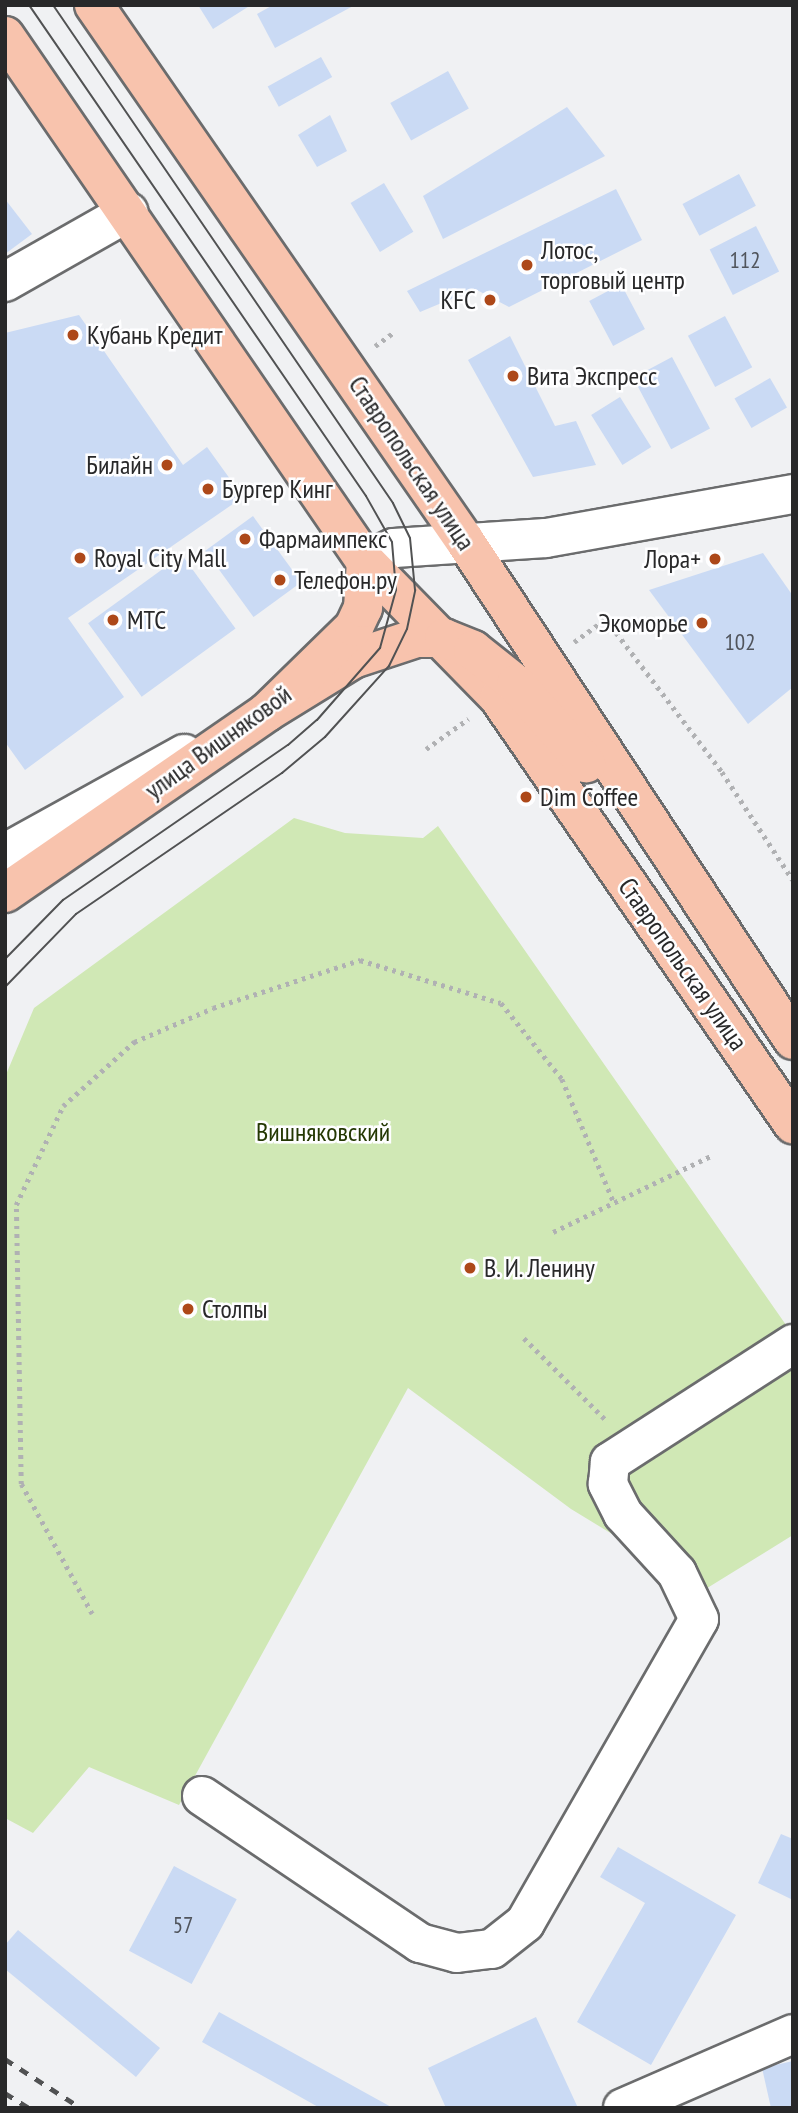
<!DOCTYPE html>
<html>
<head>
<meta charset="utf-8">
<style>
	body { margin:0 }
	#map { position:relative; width:798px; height:2113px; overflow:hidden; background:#f0f1f3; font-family:"PT Sans Narrow",sans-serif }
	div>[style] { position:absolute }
	.green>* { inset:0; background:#d0e8b5 }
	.building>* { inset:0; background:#cadaf4; transform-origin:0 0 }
	.path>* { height:4.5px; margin-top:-2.25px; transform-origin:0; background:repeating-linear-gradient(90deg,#b0b1b3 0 3.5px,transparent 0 8.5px) }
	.roads { filter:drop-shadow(2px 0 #6b6c6d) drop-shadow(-2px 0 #6b6c6d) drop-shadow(0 2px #6b6c6d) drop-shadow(0 -2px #6b6c6d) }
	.minor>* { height:38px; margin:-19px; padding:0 19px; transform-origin:19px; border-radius:19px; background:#fff }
	.major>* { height:38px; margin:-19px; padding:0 19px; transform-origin:19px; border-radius:19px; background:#f8c3ad }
	.tram>* { height:2px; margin:-1px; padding:0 1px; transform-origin:1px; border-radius:1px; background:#515253 }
	.rail>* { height:5px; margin-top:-2.5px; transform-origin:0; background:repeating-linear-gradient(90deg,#515253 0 9px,transparent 0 18px) }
	.dots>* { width:19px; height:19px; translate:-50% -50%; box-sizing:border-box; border:4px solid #fefeff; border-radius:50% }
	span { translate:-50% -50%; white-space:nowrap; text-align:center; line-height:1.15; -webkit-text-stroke:5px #fefeff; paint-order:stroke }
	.number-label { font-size:23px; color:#50545c }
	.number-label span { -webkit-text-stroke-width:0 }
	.poi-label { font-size:26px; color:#282829 }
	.left { translate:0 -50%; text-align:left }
	.right { translate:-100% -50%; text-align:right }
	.street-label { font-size:26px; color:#282829 }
	.park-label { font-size:26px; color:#243803 }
	.frame { position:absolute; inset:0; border:7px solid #282829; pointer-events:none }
</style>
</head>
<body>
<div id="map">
	<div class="green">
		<div style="clip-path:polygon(294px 818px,345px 833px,423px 838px,438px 826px,793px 1335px,793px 1535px,704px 1590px,571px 1509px,408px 1388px,179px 1805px,89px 1767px,33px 1833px,5px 1818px,5px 1077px,34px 1008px)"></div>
	</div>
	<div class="building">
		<div style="clip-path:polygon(198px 5px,251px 5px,213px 29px)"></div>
		<div style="clip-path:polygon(273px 5px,355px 5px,275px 48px,257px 14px)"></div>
		<div style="left:321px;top:57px;width:23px;height:61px;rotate:61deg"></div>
		<div style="left:448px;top:71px;width:43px;height:66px;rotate:61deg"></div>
		<div style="clip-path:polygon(567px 107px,605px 156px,443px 239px,423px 196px)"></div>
		<div style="clip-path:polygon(330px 115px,347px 151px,317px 167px,298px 135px)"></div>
		<div style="left:739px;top:174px;width:36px;height:64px;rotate:62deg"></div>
		<div style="left:384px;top:183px;width:57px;height:39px;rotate:59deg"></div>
		<div style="clip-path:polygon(616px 189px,642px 240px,509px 307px,475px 289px,420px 312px,407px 291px)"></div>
		<div style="clip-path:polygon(5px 199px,32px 234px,5px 254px)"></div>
		<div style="left:756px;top:226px;width:51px;height:52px;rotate:63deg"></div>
		<div style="left:621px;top:284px;width:51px;height:36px;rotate:62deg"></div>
		<div style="clip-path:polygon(79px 315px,183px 465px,207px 447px,243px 497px,68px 618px,124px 697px,25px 770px,5px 742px,5px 333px)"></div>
		<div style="left:725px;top:316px;width:58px;height:42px;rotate:62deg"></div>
		<div style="clip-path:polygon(510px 336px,555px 426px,576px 421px,596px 465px,533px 477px,468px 360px)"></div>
		<div style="left:672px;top:357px;width:81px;height:44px;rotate:62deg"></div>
		<div style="left:770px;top:378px;width:34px;height:41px;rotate:60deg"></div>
		<div style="left:620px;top:397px;width:59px;height:34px;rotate:58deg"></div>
		<div style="left:253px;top:516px;width:82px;height:59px;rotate:54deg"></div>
		<div style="clip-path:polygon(763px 553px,793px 596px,793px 687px,748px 724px,649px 590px)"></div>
		<div style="left:182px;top:555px;width:91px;height:116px;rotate:54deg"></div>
		<div style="clip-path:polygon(781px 1834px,793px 1839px,793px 1900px,758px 1883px)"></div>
		<div style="clip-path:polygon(618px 1847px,736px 1915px,651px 2065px,577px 2022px,645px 1903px,600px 1877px)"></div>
		<div style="left:174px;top:1866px;width:71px;height:96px;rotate:28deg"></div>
		<div style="clip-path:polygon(18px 1930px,160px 2048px,136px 2077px,5px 1969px,5px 1945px)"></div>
		<div style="clip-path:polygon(219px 2012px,393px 2108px,320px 2108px,202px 2042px)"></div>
		<div style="clip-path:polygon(536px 2017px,578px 2108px,446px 2108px,428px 2068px)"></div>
		<div style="clip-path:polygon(793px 2061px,793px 2108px,771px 2108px,762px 2068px)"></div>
	</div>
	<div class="path">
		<div style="left:375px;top:346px;width:24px;rotate:-36deg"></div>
		<div style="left:574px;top:642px;width:39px;rotate:-36deg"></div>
		<div style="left:606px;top:619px;width:192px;rotate:52.8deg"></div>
		<div style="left:722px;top:772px;width:129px;rotate:56.7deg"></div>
		<div style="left:426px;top:749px;width:52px;rotate:-35.5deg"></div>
		<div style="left:553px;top:1232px;width:175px;rotate:-25.7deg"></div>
		<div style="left:524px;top:1338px;width:115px;rotate:45deg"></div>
		<div style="left:92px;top:1614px;width:148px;rotate:-118.6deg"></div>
		<div style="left:21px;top:1484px;width:279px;rotate:-91deg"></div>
		<div style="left:16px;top:1205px;width:110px;rotate:-64.6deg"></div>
		<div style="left:63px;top:1106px;width:96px;rotate:-42deg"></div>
		<div style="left:134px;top:1042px;width:86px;rotate:-23.3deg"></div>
		<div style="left:213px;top:1008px;width:155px;rotate:-18.1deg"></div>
		<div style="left:360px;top:960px;width:147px;rotate:17deg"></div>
		<div style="left:501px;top:1003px;width:97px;rotate:51.2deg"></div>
		<div style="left:562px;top:1079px;width:134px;rotate:67.2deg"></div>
	</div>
	<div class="roads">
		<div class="minor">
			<div style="left:5px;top:282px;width:142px;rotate:-29.6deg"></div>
			<div style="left:366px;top:562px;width:31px;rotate:-27deg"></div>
			<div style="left:394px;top:548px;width:152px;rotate:-3.8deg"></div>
			<div style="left:546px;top:538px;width:251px;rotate:-10.1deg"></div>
			<div style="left:5px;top:853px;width:205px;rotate:-28.9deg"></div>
			<div style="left:202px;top:1796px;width:263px;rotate:34deg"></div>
			<div style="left:420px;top:1943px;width:38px;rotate:15deg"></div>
			<div style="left:457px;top:1953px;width:35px;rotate:-7deg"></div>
			<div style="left:492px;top:1949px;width:42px;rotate:-38.2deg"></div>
			<div style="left:525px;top:1923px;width:350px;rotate:-60.2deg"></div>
			<div style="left:699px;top:1619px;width:51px;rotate:-115.6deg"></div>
			<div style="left:677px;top:1573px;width:80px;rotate:-132.5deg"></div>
			<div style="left:623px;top:1514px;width:34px;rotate:-117deg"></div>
			<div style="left:608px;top:1484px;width:22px;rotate:-85deg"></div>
			<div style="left:610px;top:1462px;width:218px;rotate:-32.8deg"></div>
			<div style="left:623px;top:2108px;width:185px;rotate:-23.5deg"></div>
		</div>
		<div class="major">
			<div style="left:94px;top:5px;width:652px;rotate:55.31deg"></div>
			<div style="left:465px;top:541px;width:597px;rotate:56.68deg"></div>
			<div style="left:5px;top:36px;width:638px;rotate:55.54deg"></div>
			<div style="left:366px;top:562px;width:190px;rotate:45.6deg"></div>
			<div style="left:499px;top:698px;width:518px;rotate:55.39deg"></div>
			<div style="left:267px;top:712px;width:101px;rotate:-31.6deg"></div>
			<div style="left:353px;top:659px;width:67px;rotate:-18.2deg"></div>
			<div style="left:417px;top:638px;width:27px"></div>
			<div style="left:444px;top:638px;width:31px;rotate:22deg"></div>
			<div style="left:473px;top:650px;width:55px;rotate:38.3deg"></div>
			<div style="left:516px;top:684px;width:106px;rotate:48.5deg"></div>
			<div style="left:5px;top:893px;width:318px;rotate:-34.6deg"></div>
			<div style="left:267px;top:712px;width:122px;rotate:-44.3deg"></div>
			<div style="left:354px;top:627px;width:21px;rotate:-65deg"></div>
			<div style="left:363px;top:608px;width:46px;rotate:-86.3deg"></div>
		</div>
	</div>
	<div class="tram">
		<div style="left:5px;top:959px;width:83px;rotate:-45.5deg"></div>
		<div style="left:63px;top:900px;width:273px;rotate:-34.6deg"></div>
		<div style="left:288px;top:745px;width:38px;rotate:-41deg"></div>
		<div style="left:317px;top:720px;width:96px;rotate:-48.8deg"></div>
		<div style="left:380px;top:648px;width:60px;rotate:-74.6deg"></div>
		<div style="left:396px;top:590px;width:48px;rotate:-94.8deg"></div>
		<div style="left:392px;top:542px;width:53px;rotate:-119.5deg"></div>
		<div style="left:366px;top:496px;width:596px;rotate:-124.46deg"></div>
		<div style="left:5px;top:987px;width:102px;rotate:-45.8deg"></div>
		<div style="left:76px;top:914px;width:250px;rotate:-34.4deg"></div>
		<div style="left:282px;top:773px;width:56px;rotate:-39.9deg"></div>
		<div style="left:325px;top:737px;width:96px;rotate:-48deg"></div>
		<div style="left:389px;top:666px;width:41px;rotate:-64.1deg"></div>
		<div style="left:407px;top:629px;width:40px;rotate:-78deg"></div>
		<div style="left:415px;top:590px;width:52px;rotate:-95.5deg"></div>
		<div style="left:410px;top:538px;width:39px;rotate:-116deg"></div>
		<div style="left:393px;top:503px;width:603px;rotate:-124.32deg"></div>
	</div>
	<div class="rail">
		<div style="left:5px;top:2059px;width:90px;rotate:32.8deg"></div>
		<div style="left:5px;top:2093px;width:28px;rotate:32deg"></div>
	</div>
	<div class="dots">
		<div style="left:527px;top:265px;background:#ad4819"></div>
		<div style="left:490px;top:300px;background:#ad4819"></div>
		<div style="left:73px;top:335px;background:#ad4819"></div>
		<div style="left:513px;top:376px;background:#ad4819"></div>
		<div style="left:167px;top:465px;background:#ad4819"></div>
		<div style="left:208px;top:489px;background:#ad4819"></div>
		<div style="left:245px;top:539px;background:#ad4819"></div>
		<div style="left:80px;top:558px;background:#ad4819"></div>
		<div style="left:715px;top:559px;background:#ad4819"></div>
		<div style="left:280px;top:580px;background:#ad4819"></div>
		<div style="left:113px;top:620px;background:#ad4819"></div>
		<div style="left:702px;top:623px;background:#ad4819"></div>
		<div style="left:526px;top:797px;background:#ad4819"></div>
		<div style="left:470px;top:1268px;background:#ad4819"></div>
		<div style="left:188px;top:1309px;background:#ad4819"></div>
	</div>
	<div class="number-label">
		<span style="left:745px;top:260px">112</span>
		<span style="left:740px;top:642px">102</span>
		<span style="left:183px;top:1925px">57</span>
	</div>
	<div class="poi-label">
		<span class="left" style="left:541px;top:265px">Лотос,<br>торговый центр</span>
		<span class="right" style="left:476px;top:300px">KFC</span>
		<span class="left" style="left:87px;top:335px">Кубань Кредит</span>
		<span class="left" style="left:527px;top:376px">Вита Экспресс</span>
		<span class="right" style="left:153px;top:465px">Билайн</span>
		<span class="left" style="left:222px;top:489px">Бургер Кинг</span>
		<span class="left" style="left:259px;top:539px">Фармаимпекс</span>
		<span class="left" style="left:94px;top:558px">Royal City Mall</span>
		<span class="right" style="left:701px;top:559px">Лора+</span>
		<span class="left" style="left:294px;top:580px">Телефон.ру</span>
		<span class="left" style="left:127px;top:620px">МТС</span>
		<span class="right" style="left:688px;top:623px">Экоморье</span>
		<span class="left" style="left:540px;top:797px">Dim Coffee</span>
		<span class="left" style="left:484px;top:1268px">В. И. Ленину</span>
		<span class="left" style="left:202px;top:1309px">Столпы</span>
	</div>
	<div class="street-label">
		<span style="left:412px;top:463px;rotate:56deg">Ставропольская улица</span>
		<span style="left:218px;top:742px;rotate:-36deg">улица Вишняковой</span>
		<span style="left:683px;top:964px;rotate:55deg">Ставропольская улица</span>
	</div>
	<div class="park-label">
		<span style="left:323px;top:1132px">Вишняковский</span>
	</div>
	<div class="frame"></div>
</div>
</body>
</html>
